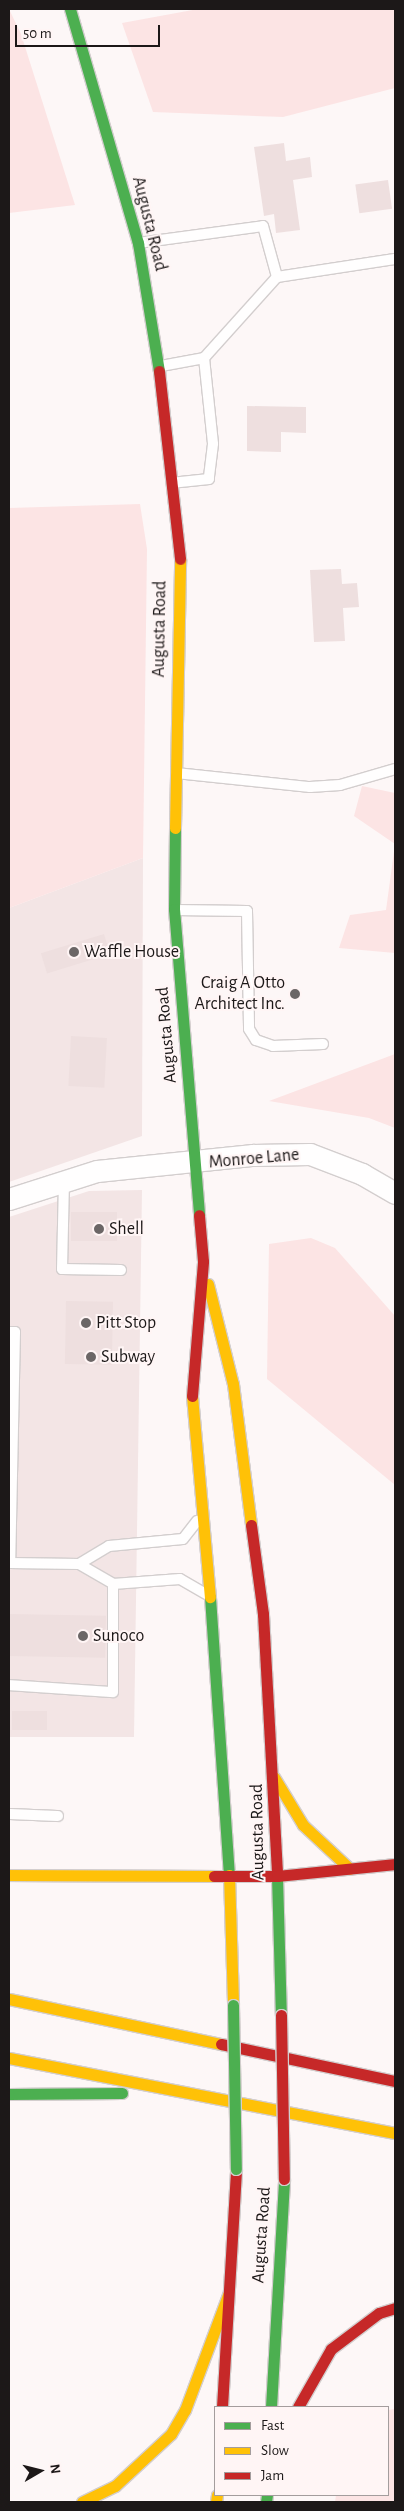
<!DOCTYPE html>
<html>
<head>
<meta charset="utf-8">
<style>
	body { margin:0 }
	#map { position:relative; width:404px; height:2511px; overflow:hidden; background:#fdf7f7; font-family:"Alegreya Sans",sans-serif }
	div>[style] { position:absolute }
	.built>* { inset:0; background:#f3e5e5 }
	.green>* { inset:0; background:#fce4e4 }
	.building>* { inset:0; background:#eedfdf; transform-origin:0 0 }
	.roads { filter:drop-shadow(1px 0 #d3cece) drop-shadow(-1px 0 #d3cece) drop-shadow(0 1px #d3cece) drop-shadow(0 -1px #d3cece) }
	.lane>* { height:10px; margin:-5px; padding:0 5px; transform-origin:5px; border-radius:5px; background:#fffefe }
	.street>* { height:21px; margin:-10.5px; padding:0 10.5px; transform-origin:10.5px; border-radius:10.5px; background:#fffefe }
	.fast>* { height:11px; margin:-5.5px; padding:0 5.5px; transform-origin:5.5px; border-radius:5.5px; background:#4caf50 }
	.slow>* { height:11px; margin:-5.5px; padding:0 5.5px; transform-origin:5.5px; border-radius:5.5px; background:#ffc107 }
	.jam>* { height:11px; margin:-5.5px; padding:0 5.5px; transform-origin:5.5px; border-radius:5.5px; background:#c62828 }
	.bridges { filter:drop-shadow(1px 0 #d3cece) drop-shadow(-1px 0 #d3cece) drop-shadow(0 1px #d3cece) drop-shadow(0 -1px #d3cece) }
	.fast-bridge>* { height:11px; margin:-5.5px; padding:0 5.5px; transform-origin:5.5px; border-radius:5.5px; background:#4caf50 }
	.jam-bridge>* { height:11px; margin:-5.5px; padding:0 5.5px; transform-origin:5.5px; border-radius:5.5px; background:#c62828 }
	.dots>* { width:14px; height:14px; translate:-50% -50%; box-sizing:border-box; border:2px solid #fff5f5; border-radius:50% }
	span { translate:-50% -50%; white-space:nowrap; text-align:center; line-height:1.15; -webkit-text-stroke:4px #fff5f5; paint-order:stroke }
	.street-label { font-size:18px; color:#1c1818 }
	.poi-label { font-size:18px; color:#1c1818 }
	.left { translate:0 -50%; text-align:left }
	.right { translate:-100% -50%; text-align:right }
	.frame { position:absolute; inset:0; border:10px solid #1c1818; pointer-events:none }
	.legend { position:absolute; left:214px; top:2406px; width:175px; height:90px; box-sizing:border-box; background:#fff5f5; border:1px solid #a49d9d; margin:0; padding:6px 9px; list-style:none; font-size:15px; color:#1c1818 }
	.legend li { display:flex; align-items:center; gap:10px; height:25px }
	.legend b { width:25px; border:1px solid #a49d9d }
	.north { position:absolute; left:15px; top:2446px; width:50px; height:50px; -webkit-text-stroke:4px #fff5f5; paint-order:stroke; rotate:82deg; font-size:14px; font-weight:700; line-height:20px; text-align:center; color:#1c1818 }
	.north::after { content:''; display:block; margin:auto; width:18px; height:22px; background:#1c1818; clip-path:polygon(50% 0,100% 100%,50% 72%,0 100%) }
	.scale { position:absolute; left:15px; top:25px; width:145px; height:22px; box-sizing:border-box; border:2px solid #1c1818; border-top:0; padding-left:6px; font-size:15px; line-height:18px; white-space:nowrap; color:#1c1818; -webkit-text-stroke:4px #fff5f5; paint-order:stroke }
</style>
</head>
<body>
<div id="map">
	<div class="built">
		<div style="clip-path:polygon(143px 858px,142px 1136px,9px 1182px,9px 908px)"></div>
		<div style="clip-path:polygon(142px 1190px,134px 1737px,9px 1737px,9px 1217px,89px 1191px)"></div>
	</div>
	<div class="green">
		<div style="clip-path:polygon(9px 9px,21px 34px,75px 205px,9px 213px)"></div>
		<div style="clip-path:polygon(198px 9px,395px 9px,395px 88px,283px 117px,153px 112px,122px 23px)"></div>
		<div style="clip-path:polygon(140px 504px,147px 549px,143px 858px,9px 908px,9px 508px)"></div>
		<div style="clip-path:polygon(362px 786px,395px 793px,395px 953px,339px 948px,350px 915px,386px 910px,395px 844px,354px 816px)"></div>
		<div style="clip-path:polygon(395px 1054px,395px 1128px,369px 1118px,269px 1101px)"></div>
		<div style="clip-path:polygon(311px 1238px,335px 1248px,395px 1316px,395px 1485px,267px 1379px,269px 1244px)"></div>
		<div style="clip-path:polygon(395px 2409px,395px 2502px,335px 2502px,336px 2495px,388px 2495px,388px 2410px)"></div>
	</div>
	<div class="building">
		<div style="clip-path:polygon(284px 143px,286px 161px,310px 157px,312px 177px,293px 180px,300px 230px,276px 233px,274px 214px,264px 216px,254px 147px)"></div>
		<div style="left:388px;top:180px;width:29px;height:33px;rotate:82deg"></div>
		<div style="clip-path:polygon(247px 406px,306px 407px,306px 433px,281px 432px,281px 452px,247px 451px)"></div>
		<div style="clip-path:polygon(341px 569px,342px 584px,357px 583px,359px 607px,343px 608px,345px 641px,314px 642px,310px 570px)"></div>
		<div style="left:104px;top:934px;width:21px;height:66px;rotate:73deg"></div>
		<div style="left:71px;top:1036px;width:36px;height:50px;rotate:3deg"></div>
		<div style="left:71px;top:1212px;width:46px;height:29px"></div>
		<div style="left:66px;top:1301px;width:47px;height:63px;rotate:1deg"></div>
		<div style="left:9px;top:1614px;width:97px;height:42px;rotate:1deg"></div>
		<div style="left:12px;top:1711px;width:35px;height:19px"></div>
	</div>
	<div class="roads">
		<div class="lane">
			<div style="left:138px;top:243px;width:126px;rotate:-7.7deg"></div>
			<div style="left:263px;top:226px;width:53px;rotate:74.6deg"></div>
			<div style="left:277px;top:277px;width:119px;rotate:-8.7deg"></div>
			<div style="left:204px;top:358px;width:109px;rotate:-48deg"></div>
			<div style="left:161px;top:366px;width:44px;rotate:-10.5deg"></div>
			<div style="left:204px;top:358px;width:86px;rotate:84deg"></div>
			<div style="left:213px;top:444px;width:35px;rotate:97deg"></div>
			<div style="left:209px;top:479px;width:36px;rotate:174deg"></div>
			<div style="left:176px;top:773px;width:135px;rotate:6deg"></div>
			<div style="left:310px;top:787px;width:30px;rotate:-4deg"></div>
			<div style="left:340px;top:785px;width:57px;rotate:-16.2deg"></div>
			<div style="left:175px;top:910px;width:72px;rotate:0.8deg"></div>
			<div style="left:247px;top:911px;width:118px;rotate:89deg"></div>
			<div style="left:249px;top:1029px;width:13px;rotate:58deg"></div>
			<div style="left:256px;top:1040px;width:18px;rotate:19deg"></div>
			<div style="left:273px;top:1046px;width:50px;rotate:-2.3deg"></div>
			<div style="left:64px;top:1181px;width:88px;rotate:91.3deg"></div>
			<div style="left:62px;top:1269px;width:59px;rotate:1deg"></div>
			<div style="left:9px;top:1332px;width:6px"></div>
			<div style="left:15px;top:1332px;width:231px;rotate:91.2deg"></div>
			<div style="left:10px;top:1563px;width:69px;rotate:0.8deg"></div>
			<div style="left:79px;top:1564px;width:39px;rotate:30deg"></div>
			<div style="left:113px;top:1584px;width:67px;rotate:-4.3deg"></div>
			<div style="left:180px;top:1579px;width:30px;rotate:30deg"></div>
			<div style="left:79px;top:1564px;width:35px;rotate:-31deg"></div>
			<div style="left:109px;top:1546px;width:74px;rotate:-5.4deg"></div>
			<div style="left:183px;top:1539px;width:23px;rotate:-52deg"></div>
			<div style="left:9px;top:1685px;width:104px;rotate:3.9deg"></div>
			<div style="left:113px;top:1692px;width:108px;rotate:-90deg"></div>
			<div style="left:9px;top:1814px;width:49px;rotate:2.3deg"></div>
		</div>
		<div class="street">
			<div style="left:9px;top:1199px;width:92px;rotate:-17.7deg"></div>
			<div style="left:97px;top:1171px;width:157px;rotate:-5.9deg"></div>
			<div style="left:253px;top:1155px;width:57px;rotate:-1deg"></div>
			<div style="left:310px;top:1154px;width:56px;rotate:21deg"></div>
			<div style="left:362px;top:1174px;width:38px;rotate:30deg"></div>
		</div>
		<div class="fast">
			<div style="left:70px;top:9px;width:244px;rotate:73.8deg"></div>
			<div style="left:138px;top:243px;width:130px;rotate:80.7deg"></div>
			<div style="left:175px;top:828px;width:81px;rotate:90.7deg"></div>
			<div style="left:174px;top:909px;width:307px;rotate:85.3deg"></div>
			<div style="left:210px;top:1597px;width:279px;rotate:86.1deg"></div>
			<div style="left:277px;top:1876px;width:139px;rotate:88.4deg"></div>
			<div style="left:9px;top:2094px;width:113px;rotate:-0.5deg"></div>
			<div style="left:271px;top:2407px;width:228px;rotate:-86.7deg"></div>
			<div style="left:266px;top:2502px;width:7px;rotate:-82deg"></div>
		</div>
		<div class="slow">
			<div style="left:175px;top:828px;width:269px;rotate:-88.9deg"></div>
			<div style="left:208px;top:1284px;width:103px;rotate:76deg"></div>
			<div style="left:233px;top:1384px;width:142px;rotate:82.7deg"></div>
			<div style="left:192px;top:1396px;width:202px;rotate:84.9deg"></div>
			<div style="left:274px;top:1777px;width:56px;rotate:58.9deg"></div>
			<div style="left:303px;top:1825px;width:64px;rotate:43.1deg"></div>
			<div style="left:9px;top:1875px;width:205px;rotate:0.3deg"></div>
			<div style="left:229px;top:1875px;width:130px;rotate:88.2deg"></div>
			<div style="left:9px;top:1999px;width:217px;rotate:12deg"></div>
			<div style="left:9px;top:2058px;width:393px;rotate:11deg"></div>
			<div style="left:82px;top:2502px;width:37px;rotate:-26deg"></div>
			<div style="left:115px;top:2486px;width:76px;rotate:-42.9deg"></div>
			<div style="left:171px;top:2434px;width:28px;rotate:-60deg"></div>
			<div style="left:185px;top:2410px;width:123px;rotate:-69.5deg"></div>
			<div style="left:216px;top:2502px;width:7px;rotate:-82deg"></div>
		</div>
		<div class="jam">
			<div style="left:159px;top:371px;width:189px;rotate:83.6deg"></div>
			<div style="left:192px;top:1396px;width:135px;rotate:-85.3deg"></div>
			<div style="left:203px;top:1261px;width:46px;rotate:-95deg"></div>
			<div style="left:251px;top:1525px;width:90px;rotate:82.3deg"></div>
			<div style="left:263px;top:1614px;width:262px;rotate:86.9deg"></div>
			<div style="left:214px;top:1876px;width:63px"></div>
			<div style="left:277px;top:1876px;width:119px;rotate:-5.8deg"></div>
			<div style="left:221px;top:2044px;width:178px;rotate:12deg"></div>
			<div style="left:222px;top:2407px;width:238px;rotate:-86.6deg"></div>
			<div style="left:298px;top:2407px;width:67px;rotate:-60.4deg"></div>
			<div style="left:331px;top:2349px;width:60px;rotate:-36.9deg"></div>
			<div style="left:379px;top:2313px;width:17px;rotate:-17deg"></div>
		</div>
	</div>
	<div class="bridges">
		<div class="fast-bridge">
			<div style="left:233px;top:2005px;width:164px;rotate:89deg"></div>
		</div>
		<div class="jam-bridge">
			<div style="left:281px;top:2015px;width:164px;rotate:89deg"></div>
		</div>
	</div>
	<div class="dots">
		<div style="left:74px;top:952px;background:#6b6666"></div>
		<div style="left:295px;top:994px;background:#6b6666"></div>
		<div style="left:99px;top:1229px;background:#6b6666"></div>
		<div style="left:86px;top:1323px;background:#6b6666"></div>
		<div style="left:91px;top:1357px;background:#6b6666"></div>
		<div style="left:83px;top:1636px;background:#6b6666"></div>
	</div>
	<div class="street-label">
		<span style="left:149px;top:224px;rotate:76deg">Augusta Road</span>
		<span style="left:160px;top:629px;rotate:-89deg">Augusta Road</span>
		<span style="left:167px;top:1035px;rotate:-95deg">Augusta Road</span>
		<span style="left:254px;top:1159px;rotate:-5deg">Monroe Lane</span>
		<span style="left:258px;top:1832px;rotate:-91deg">Augusta Road</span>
		<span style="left:262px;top:2235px;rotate:-86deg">Augusta Road</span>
	</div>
	<div class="poi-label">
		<span class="left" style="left:84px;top:952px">Waffle House</span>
		<span class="right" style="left:285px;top:994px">Craig A Otto<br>Architect Inc.</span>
		<span class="left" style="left:109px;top:1229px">Shell</span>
		<span class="left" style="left:96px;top:1323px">Pitt Stop</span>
		<span class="left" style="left:101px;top:1357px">Subway</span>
		<span class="left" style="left:93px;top:1636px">Sunoco</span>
	</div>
	<div class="frame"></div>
	<ul class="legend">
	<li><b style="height:6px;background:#4caf50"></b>Fast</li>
	<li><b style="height:6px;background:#ffc107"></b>Slow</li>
	<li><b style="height:6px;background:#c62828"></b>Jam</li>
	</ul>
	<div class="north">N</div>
	<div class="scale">50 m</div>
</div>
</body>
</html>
